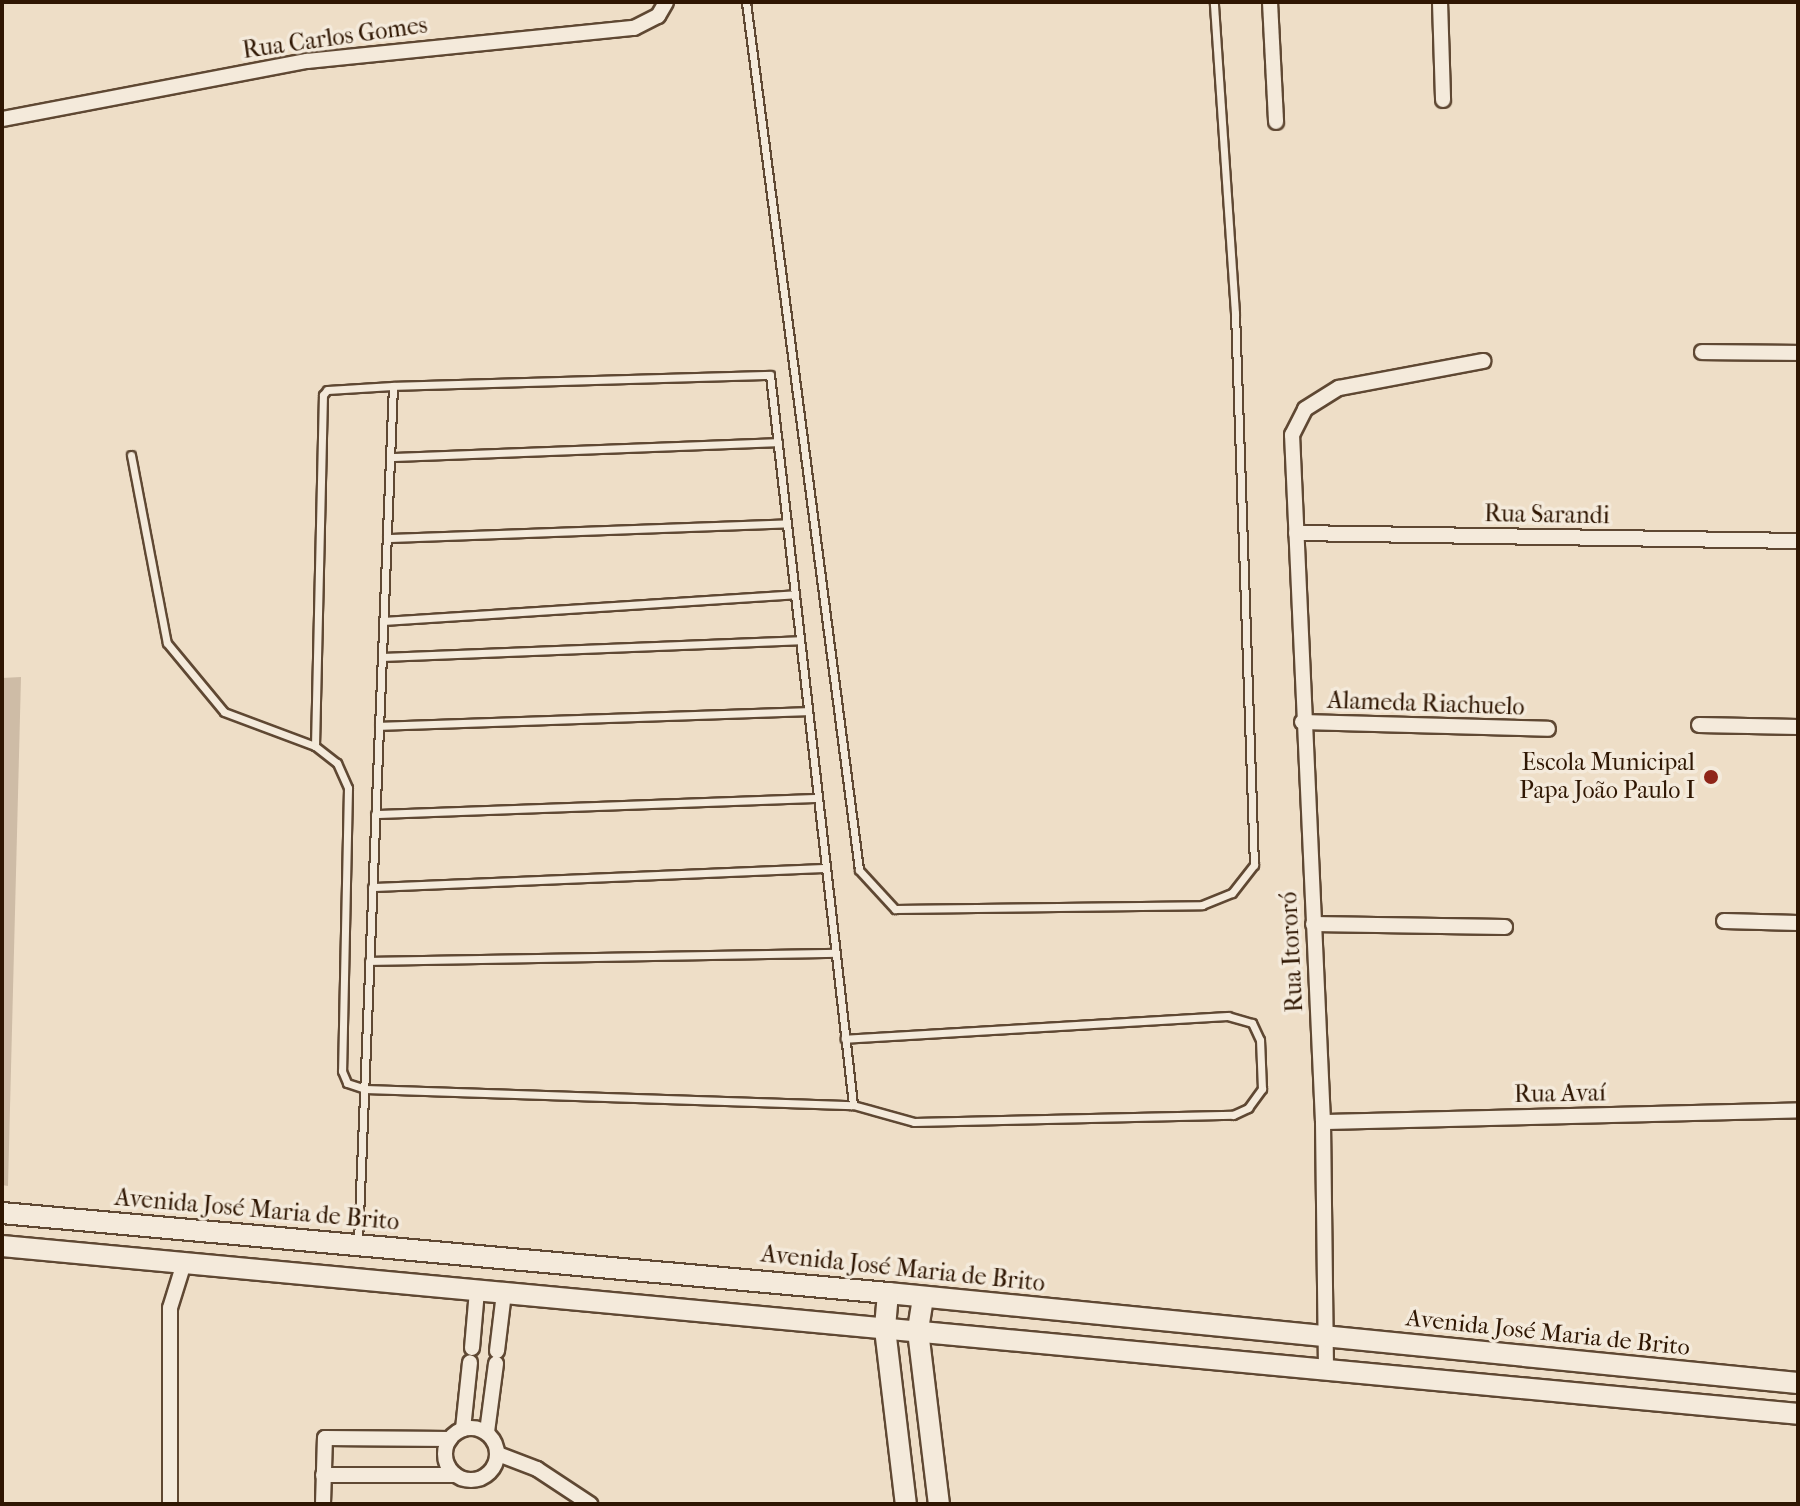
<!DOCTYPE html>
<html>
<head>
<meta charset="utf-8">
<style>
	body { margin:0 }
	#map { position:relative; width:1800px; height:1506px; overflow:hidden; background:#eedec7; font-family:"IM FELL French Canon",serif }
	div>[style] { position:absolute }
	.green>* { inset:0; background:#cebca6 }
	.roads { filter:drop-shadow(2px 0 #5f4833) drop-shadow(-2px 0 #5f4833) drop-shadow(0 2px #5f4833) drop-shadow(0 -2px #5f4833) }
	.service>* { height:7px; margin:-3.5px; padding:0 3.5px; transform-origin:3.5px; border-radius:3.5px; background:#f4eadb }
	.minor>* { height:14px; margin:-7px; padding:0 7px; transform-origin:7px; border-radius:7px; background:#f4eadb }
	.minor>.ring { margin:-7px; padding:0; box-sizing:content-box; background:none; border:14px solid #f4eadb; border-radius:50% }
	.secondary>* { height:20px; margin:-10px; padding:0 10px; transform-origin:10px; border-radius:10px; background:#f4eadb }
	.dots>* { width:22px; height:22px; translate:-50% -50%; box-sizing:border-box; border:4px solid #f4eadb; border-radius:50% }
	span { translate:-50% -50%; white-space:nowrap; text-align:center; line-height:1.15; -webkit-text-stroke:7px #f4eadb; paint-order:stroke }
	.street-label { font-size:24px; color:#2f1602 }
	.poi-label { font-size:24px; color:#2f1602 }
	.right { translate:-100% -50%; text-align:right }
	.frame { position:absolute; inset:0; border:4px solid #2f1602; pointer-events:none }
</style>
</head>
<body>
<div id="map">
	<div class="green">
		<div style="clip-path:polygon(21px 677px,8px 1186px,2px 1185px,2px 678px)"></div>
	</div>
	<div class="roads">
		<div class="service">
			<div style="left:746px;top:2px;width:875px;rotate:82.58deg"></div>
			<div style="left:859px;top:870px;width:53px;rotate:47.3deg"></div>
			<div style="left:895px;top:909px;width:307px;rotate:-0.7deg"></div>
			<div style="left:1202px;top:905px;width:32px;rotate:-22deg"></div>
			<div style="left:1232px;top:893px;width:36px;rotate:-52deg"></div>
			<div style="left:1254px;top:865px;width:552px;rotate:-91.97deg"></div>
			<div style="left:1235px;top:313px;width:312px;rotate:-93.9deg"></div>
			<div style="left:131px;top:455px;width:191px;rotate:79.2deg"></div>
			<div style="left:167px;top:643px;width:89px;rotate:50.4deg"></div>
			<div style="left:224px;top:712px;width:97px;rotate:20.5deg"></div>
			<div style="left:315px;top:746px;width:28px;rotate:38deg"></div>
			<div style="left:337px;top:763px;width:27px;rotate:66deg"></div>
			<div style="left:348px;top:788px;width:283px;rotate:91.2deg"></div>
			<div style="left:342px;top:1071px;width:13px;rotate:67deg"></div>
			<div style="left:347px;top:1083px;width:19px;rotate:18deg"></div>
			<div style="left:365px;top:1089px;width:488px;rotate:1.9deg"></div>
			<div style="left:853px;top:1105px;width:63px;rotate:15.6deg"></div>
			<div style="left:914px;top:1122px;width:319px;rotate:-1.3deg"></div>
			<div style="left:1233px;top:1115px;width:17px;rotate:-25deg"></div>
			<div style="left:1248px;top:1108px;width:24px;rotate:-54deg"></div>
			<div style="left:1262px;top:1089px;width:49px;rotate:-92.3deg"></div>
			<div style="left:1260px;top:1040px;width:19px;rotate:-115deg"></div>
			<div style="left:1252px;top:1023px;width:25px;rotate:-164deg"></div>
			<div style="left:1228px;top:1016px;width:384px;rotate:176.6deg"></div>
			<div style="left:391px;top:457px;width:387px;rotate:-2.2deg"></div>
			<div style="left:387px;top:538px;width:400px;rotate:-2.1deg"></div>
			<div style="left:383px;top:621px;width:413px;rotate:-3.7deg"></div>
			<div style="left:382px;top:657px;width:418px;rotate:-2.3deg"></div>
			<div style="left:379px;top:726px;width:429px;rotate:-2deg"></div>
			<div style="left:315px;top:746px;width:351px;rotate:-88.7deg"></div>
			<div style="left:323px;top:395px;width:6px;rotate:-51deg"></div>
			<div style="left:327px;top:390px;width:66px;rotate:-3.5deg"></div>
			<div style="left:375px;top:814px;width:443px;rotate:-2.1deg"></div>
			<div style="left:372px;top:887px;width:454px;rotate:-2.4deg"></div>
			<div style="left:369px;top:961px;width:467px;rotate:-1deg"></div>
			<div style="left:358px;top:1242px;width:857px;rotate:-87.66deg"></div>
			<div style="left:393px;top:386px;width:377px;rotate:-1.7deg"></div>
			<div style="left:770px;top:375px;width:735px;rotate:83.51deg"></div>
		</div>
		<div class="minor">
			<div style="left:1270px;top:2px;width:120px;rotate:87.1deg"></div>
			<div style="left:1440px;top:2px;width:98px;rotate:88.2deg"></div>
			<div style="left:2px;top:119px;width:310px;rotate:-10.8deg"></div>
			<div style="left:307px;top:61px;width:329px;rotate:-5.8deg"></div>
			<div style="left:634px;top:28px;width:27px;rotate:-27deg"></div>
			<div style="left:658px;top:16px;width:16px;rotate:-60deg"></div>
			<div style="left:1702px;top:352px;width:96px;rotate:0.6deg"></div>
			<div style="left:1296px;top:533px;width:502px;rotate:0.91deg"></div>
			<div style="left:1302px;top:722px;width:246px;rotate:1.6deg"></div>
			<div style="left:1699px;top:725px;width:99px;rotate:1.2deg"></div>
			<div style="left:1724px;top:921px;width:74px;rotate:1.5deg"></div>
			<div style="left:1313px;top:924px;width:192px;rotate:0.9deg"></div>
			<div style="left:1323px;top:1122px;width:475px;rotate:-1.4deg"></div>
			<div style="left:472px;top:1348px;width:57px;rotate:-85deg"></div>
			<div style="left:497px;top:1351px;width:58px;rotate:-83.1deg"></div>
			<div style="left:1326px;top:1368px;width:246px;rotate:-90.7deg"></div>
			<div style="left:1323px;top:1122px;width:688px;rotate:-92.58deg"></div>
			<div style="left:1292px;top:435px;width:29px;rotate:-63deg"></div>
			<div style="left:1305px;top:409px;width:40px;rotate:-32deg"></div>
			<div style="left:1339px;top:388px;width:147px;rotate:-10.6deg"></div>
			<div class="ring" style="left:445px;top:1428px;width:38px;height:38px"></div>
			<div style="left:463px;top:1429px;width:67px;rotate:-84deg"></div>
			<div style="left:487px;top:1432px;width:69px;rotate:-82.5deg"></div>
			<div style="left:498px;top:1454px;width:42px;rotate:21deg"></div>
			<div style="left:537px;top:1469px;width:64px;rotate:33.4deg"></div>
			<div style="left:323px;top:1475px;width:132px"></div>
			<div style="left:170px;top:1504px;width:196px;rotate:-90deg"></div>
			<div style="left:170px;top:1308px;width:47px;rotate:-72.7deg"></div>
			<div style="left:323px;top:1504px;width:66px;rotate:-88.3deg"></div>
			<div style="left:325px;top:1438px;width:125px;rotate:0.5deg"></div>
		</div>
		<div class="secondary">
			<div style="left:2px;top:1213px;width:890px;rotate:5.16deg"></div>
			<div style="left:888px;top:1293px;width:914px;rotate:5.65deg"></div>
			<div style="left:2px;top:1246px;width:1804px;rotate:5.34deg"></div>
			<div style="left:888px;top:1293px;width:36px;rotate:95deg"></div>
			<div style="left:885px;top:1329px;width:176px;rotate:83.2deg"></div>
			<div style="left:923px;top:1298px;width:33px;rotate:99deg"></div>
			<div style="left:918px;top:1331px;width:174px;rotate:83.1deg"></div>
		</div>
	</div>
	<div class="dots">
		<div style="left:1711px;top:777px;background:#8f2418"></div>
	</div>
	<div class="street-label">
		<span style="left:335px;top:38px;rotate:-8deg">Rua Carlos Gomes</span>
		<span style="left:1547px;top:515px;rotate:1deg">Rua Sarandi</span>
		<span style="left:1426px;top:704px;rotate:2deg">Alameda Riachuelo</span>
		<span style="left:1292px;top:952px;rotate:-93deg">Rua Itororó</span>
		<span style="left:1560px;top:1094px;rotate:-1deg">Rua Avaí</span>
		<span style="left:257px;top:1210px;rotate:5deg">Avenida José Maria de Brito</span>
		<span style="left:903px;top:1269px;rotate:6deg">Avenida José Maria de Brito</span>
		<span style="left:1548px;top:1333px;rotate:6deg">Avenida José Maria de Brito</span>
	</div>
	<div class="poi-label">
		<span class="right" style="left:1695px;top:777px">Escola Municipal<br>Papa João Paulo I</span>
	</div>
	<div class="frame"></div>
</div>
</body>
</html>
